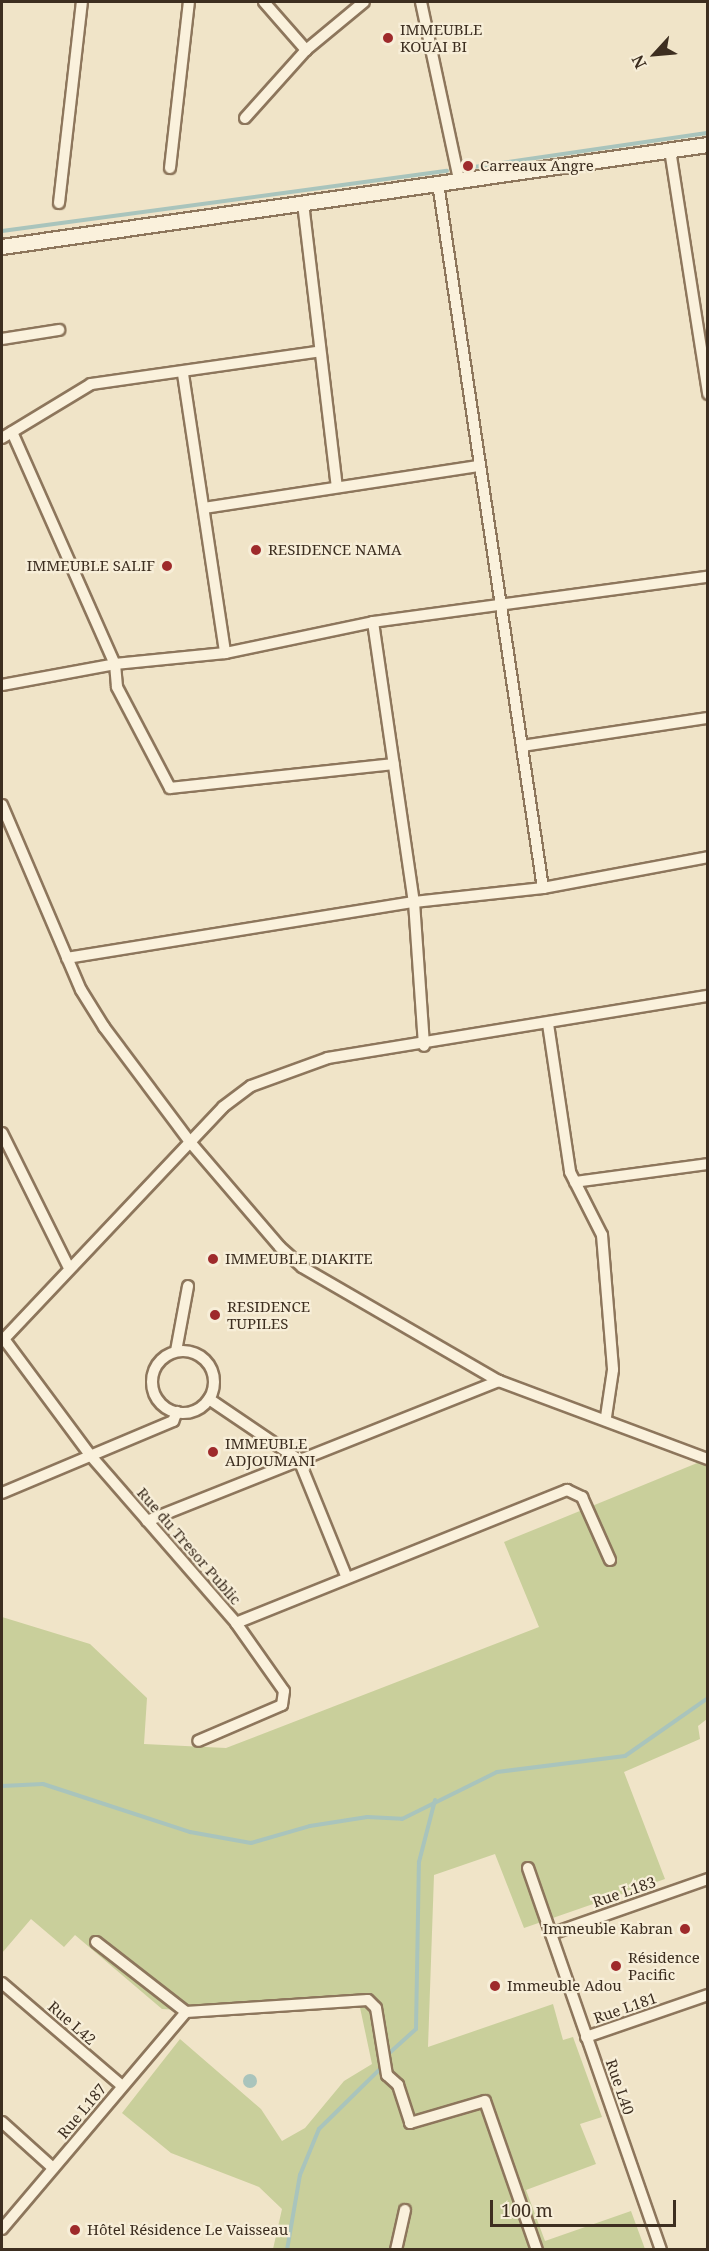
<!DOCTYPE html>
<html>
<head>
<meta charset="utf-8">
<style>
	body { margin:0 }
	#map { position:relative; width:709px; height:2251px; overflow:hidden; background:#f0e4c8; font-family:"Noto Serif",serif }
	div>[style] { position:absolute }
	.green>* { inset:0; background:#c9cf9b }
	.water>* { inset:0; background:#a9c4bc }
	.round { border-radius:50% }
	.stream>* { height:4px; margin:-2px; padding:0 2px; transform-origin:2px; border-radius:2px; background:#a9c4bc }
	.roads { filter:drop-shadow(2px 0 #8d765c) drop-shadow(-2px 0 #8d765c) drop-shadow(0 2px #8d765c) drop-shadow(0 -2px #8d765c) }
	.minor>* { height:10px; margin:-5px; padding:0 5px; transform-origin:5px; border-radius:5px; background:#faf1dc }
	.minor>.ring { margin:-5px; padding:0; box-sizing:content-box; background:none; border:10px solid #faf1dc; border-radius:50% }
	.tertiary>* { height:14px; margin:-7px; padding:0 7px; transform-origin:7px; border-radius:7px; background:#faf1dc }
	.dots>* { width:16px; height:16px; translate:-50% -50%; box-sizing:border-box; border:3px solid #f7eed8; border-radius:50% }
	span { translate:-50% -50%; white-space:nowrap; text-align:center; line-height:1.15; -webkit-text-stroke:4.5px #f7eed8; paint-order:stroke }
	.poi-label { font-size:15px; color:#3d2e20 }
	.left { translate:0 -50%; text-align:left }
	.right { translate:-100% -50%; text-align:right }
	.street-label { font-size:15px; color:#3d2e20 }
	.frame { position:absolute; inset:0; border:3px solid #3d2e20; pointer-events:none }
	.north { position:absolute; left:625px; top:24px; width:60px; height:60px; -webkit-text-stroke:4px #f7eed8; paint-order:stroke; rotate:244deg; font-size:16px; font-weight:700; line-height:24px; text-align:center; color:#3d2e20 }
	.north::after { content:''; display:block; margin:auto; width:21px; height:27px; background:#3d2e20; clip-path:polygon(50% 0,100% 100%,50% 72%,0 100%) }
	.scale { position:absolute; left:490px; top:2200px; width:186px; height:27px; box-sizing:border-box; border:3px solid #3d2e20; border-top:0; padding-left:8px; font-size:18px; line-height:21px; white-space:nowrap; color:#3d2e20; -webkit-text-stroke:4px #f7eed8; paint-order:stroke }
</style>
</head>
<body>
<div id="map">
	<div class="green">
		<div style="clip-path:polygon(707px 1459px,707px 1719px,698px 1726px,700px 1739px,624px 1772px,665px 1879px,524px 1928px,495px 1854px,434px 1875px,428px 2047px,553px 2004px,563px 2040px,573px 2037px,602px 2117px,580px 2124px,596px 2164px,526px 2190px,545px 2241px,631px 2211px,645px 2249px,273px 2249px,282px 2209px,259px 2187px,171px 2153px,122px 2113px,180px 2039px,261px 2109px,282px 2141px,305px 2128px,344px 2081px,372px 2064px,358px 1998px,200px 2011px,162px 2009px,75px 1935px,64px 1947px,31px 1919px,2px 1953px,2px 1617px,90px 1644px,147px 1698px,144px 1744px,226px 1748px,539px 1627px,504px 1542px)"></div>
	</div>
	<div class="water">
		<div class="round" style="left:243px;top:2074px;width:14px;height:14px"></div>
	</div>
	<div class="stream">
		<div style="left:467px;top:168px;width:244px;rotate:-8.3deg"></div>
		<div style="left:2px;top:231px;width:449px;rotate:-7.7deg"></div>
		<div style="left:2px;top:1786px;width:41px;rotate:-2.8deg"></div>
		<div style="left:43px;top:1784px;width:155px;rotate:18.1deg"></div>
		<div style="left:190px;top:1832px;width:62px;rotate:10.2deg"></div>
		<div style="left:251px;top:1843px;width:61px;rotate:-16.1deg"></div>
		<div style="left:310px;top:1826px;width:58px;rotate:-9deg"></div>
		<div style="left:367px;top:1817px;width:35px;rotate:3deg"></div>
		<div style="left:402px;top:1819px;width:106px;rotate:-26.3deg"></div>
		<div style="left:497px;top:1772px;width:129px;rotate:-7.1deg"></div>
		<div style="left:625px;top:1756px;width:101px;rotate:-34.9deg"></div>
		<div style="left:386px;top:2056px;width:40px;rotate:-42deg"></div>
		<div style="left:416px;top:2029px;width:167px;rotate:-89deg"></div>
		<div style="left:419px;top:1862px;width:64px;rotate:-75.5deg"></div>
		<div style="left:287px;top:2250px;width:76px;rotate:-80.2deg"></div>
		<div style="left:300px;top:2175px;width:50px;rotate:-67.6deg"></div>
		<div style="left:319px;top:2129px;width:90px;rotate:-44.5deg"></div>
	</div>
	<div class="roads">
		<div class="minor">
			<div style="left:264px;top:2px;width:64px;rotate:48.8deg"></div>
			<div style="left:306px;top:50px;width:75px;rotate:-39.6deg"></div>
			<div style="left:421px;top:2px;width:181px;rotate:77.9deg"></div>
			<div style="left:245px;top:118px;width:91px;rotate:-48.1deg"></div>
			<div style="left:670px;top:150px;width:247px;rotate:81.1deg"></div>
			<div style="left:170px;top:168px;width:167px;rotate:-83.5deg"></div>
			<div style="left:438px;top:183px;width:713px;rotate:81.53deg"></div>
			<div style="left:59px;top:203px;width:202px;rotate:-83.5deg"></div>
			<div style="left:303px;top:203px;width:286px;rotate:83.2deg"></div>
			<div style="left:2px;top:339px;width:58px;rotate:-9deg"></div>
			<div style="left:183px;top:374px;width:282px;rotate:81.4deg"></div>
			<div style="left:12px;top:432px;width:254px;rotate:66.1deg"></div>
			<div style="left:115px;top:664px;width:23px;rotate:85deg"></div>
			<div style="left:117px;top:687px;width:114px;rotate:62.3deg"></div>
			<div style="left:170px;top:788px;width:225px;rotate:-6.1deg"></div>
			<div style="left:2px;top:438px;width:104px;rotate:-31.2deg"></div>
			<div style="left:91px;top:384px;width:228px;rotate:-8.1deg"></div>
			<div style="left:204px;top:508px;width:279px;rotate:-8.7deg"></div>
			<div style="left:373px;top:622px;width:283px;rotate:81.7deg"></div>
			<div style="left:414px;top:902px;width:144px;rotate:86deg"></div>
			<div style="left:2px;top:685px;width:115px;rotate:-10.5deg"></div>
			<div style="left:115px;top:664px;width:111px;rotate:-5.7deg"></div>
			<div style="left:225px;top:653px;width:151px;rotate:-11.8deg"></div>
			<div style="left:373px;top:622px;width:338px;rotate:-7.7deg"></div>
			<div style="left:522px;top:746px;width:188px;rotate:-8.6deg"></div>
			<div style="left:2px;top:805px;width:201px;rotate:66.9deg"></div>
			<div style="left:81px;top:990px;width:44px;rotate:58.1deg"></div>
			<div style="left:104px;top:1027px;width:144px;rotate:53.2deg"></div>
			<div style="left:190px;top:1142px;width:138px;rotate:49.4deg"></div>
			<div style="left:280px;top:1247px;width:30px;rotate:42deg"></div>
			<div style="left:302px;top:1267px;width:228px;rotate:30.1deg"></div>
			<div style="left:499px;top:1381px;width:223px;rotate:20.5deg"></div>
			<div style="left:67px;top:958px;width:351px;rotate:-9.2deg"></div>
			<div style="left:414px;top:902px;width:130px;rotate:-6.2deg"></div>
			<div style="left:543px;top:888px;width:168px;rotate:-10.6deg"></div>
			<div style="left:548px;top:1024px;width:150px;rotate:81.5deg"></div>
			<div style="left:570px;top:1172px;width:71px;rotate:63.1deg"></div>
			<div style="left:602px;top:1235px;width:135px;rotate:85.3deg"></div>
			<div style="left:613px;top:1370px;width:48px;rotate:98.5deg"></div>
			<div style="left:2px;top:1133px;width:148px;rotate:63.6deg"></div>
			<div style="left:575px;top:1182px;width:134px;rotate:-7.7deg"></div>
			<div style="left:4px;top:1339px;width:146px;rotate:53.4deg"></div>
			<div style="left:91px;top:1456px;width:221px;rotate:49deg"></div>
			<div style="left:236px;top:1623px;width:83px;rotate:54.8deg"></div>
			<div style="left:284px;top:1691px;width:14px;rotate:98deg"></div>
			<div style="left:282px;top:1705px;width:91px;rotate:156.8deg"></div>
			<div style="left:2px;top:1341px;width:322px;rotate:-46.6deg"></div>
			<div style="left:223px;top:1107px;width:35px;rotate:-37deg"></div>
			<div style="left:251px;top:1086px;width:82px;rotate:-20deg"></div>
			<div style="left:328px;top:1058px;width:385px;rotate:-9.3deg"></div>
			<div class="ring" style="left:152px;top:1351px;width:52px;height:52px"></div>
			<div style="left:176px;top:1351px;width:66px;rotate:-79.5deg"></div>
			<div style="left:209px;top:1399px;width:109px;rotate:34.1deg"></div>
			<div style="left:299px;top:1460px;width:125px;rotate:67.9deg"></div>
			<div style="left:2px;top:1493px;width:186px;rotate:-22.8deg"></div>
			<div style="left:173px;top:1421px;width:10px;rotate:-66deg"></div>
			<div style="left:147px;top:1521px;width:379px;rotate:-21.7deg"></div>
			<div style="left:236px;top:1623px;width:357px;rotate:-21.9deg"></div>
			<div style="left:567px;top:1490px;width:17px;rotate:25deg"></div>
			<div style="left:582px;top:1497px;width:69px;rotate:66deg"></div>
			<div style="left:528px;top:1868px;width:404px;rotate:70.8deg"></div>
			<div style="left:551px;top:1934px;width:166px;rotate:-19.3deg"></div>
			<div style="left:96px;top:1942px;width:114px;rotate:37.9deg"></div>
			<div style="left:186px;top:2012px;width:182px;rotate:-3.8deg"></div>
			<div style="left:368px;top:2000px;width:11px;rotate:45deg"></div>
			<div style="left:376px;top:2008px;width:68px;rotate:80.7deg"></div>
			<div style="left:387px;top:2075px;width:15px;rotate:42deg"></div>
			<div style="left:398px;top:2085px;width:40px;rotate:72deg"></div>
			<div style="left:410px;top:2123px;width:78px;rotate:-16.3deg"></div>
			<div style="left:485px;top:2101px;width:158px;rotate:70.8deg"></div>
			<div style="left:2px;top:1983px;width:158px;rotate:40.6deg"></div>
			<div style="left:586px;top:2037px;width:129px;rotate:-19deg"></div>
			<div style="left:2px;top:2122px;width:69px;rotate:42deg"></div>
			<div style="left:2px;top:2229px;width:285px;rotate:-49.7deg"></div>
			<div style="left:396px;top:2250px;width:41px;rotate:-77.3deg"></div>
		</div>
		<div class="tertiary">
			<div style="left:2px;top:247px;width:713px;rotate:-8.22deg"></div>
		</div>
	</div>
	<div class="dots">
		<div style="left:388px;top:38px;background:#9e2a2b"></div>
		<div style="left:468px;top:166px;background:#9e2a2b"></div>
		<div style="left:256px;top:550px;background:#9e2a2b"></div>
		<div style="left:167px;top:566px;background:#9e2a2b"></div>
		<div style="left:213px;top:1259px;background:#9e2a2b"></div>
		<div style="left:215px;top:1315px;background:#9e2a2b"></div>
		<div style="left:213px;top:1452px;background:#9e2a2b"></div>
		<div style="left:685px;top:1929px;background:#9e2a2b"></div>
		<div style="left:616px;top:1966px;background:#9e2a2b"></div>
		<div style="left:495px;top:1986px;background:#9e2a2b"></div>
		<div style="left:75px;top:2230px;background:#9e2a2b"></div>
	</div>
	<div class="poi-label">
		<span class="left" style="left:400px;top:38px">IMMEUBLE<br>KOUAI BI</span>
		<span class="left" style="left:480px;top:166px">Carreaux Angre</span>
		<span class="left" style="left:268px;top:550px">RESIDENCE NAMA</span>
		<span class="right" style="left:155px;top:566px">IMMEUBLE SALIF</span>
		<span class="left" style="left:225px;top:1259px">IMMEUBLE DIAKITE</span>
		<span class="left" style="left:227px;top:1315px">RESIDENCE<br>TUPILES</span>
		<span class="left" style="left:225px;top:1452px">IMMEUBLE<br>ADJOUMANI</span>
		<span class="right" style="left:673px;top:1929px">Immeuble Kabran</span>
		<span class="left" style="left:628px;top:1966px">Résidence<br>Pacific</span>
		<span class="left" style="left:507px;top:1986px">Immeuble Adou</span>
		<span class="left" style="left:87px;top:2230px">Hôtel Résidence Le Vaisseau</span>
	</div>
	<div class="street-label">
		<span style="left:189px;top:1546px;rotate:49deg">Rue du Tresor Public</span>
		<span style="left:624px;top:1892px;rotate:-19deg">Rue L183</span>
		<span style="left:625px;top:2008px;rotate:-19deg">Rue L181</span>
		<span style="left:72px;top:2023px;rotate:41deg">Rue L42</span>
		<span style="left:620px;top:2087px;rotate:71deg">Rue L40</span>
		<span style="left:82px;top:2111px;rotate:-50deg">Rue L187</span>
	</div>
	<div class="frame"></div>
	<div class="north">N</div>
	<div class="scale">100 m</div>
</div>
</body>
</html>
